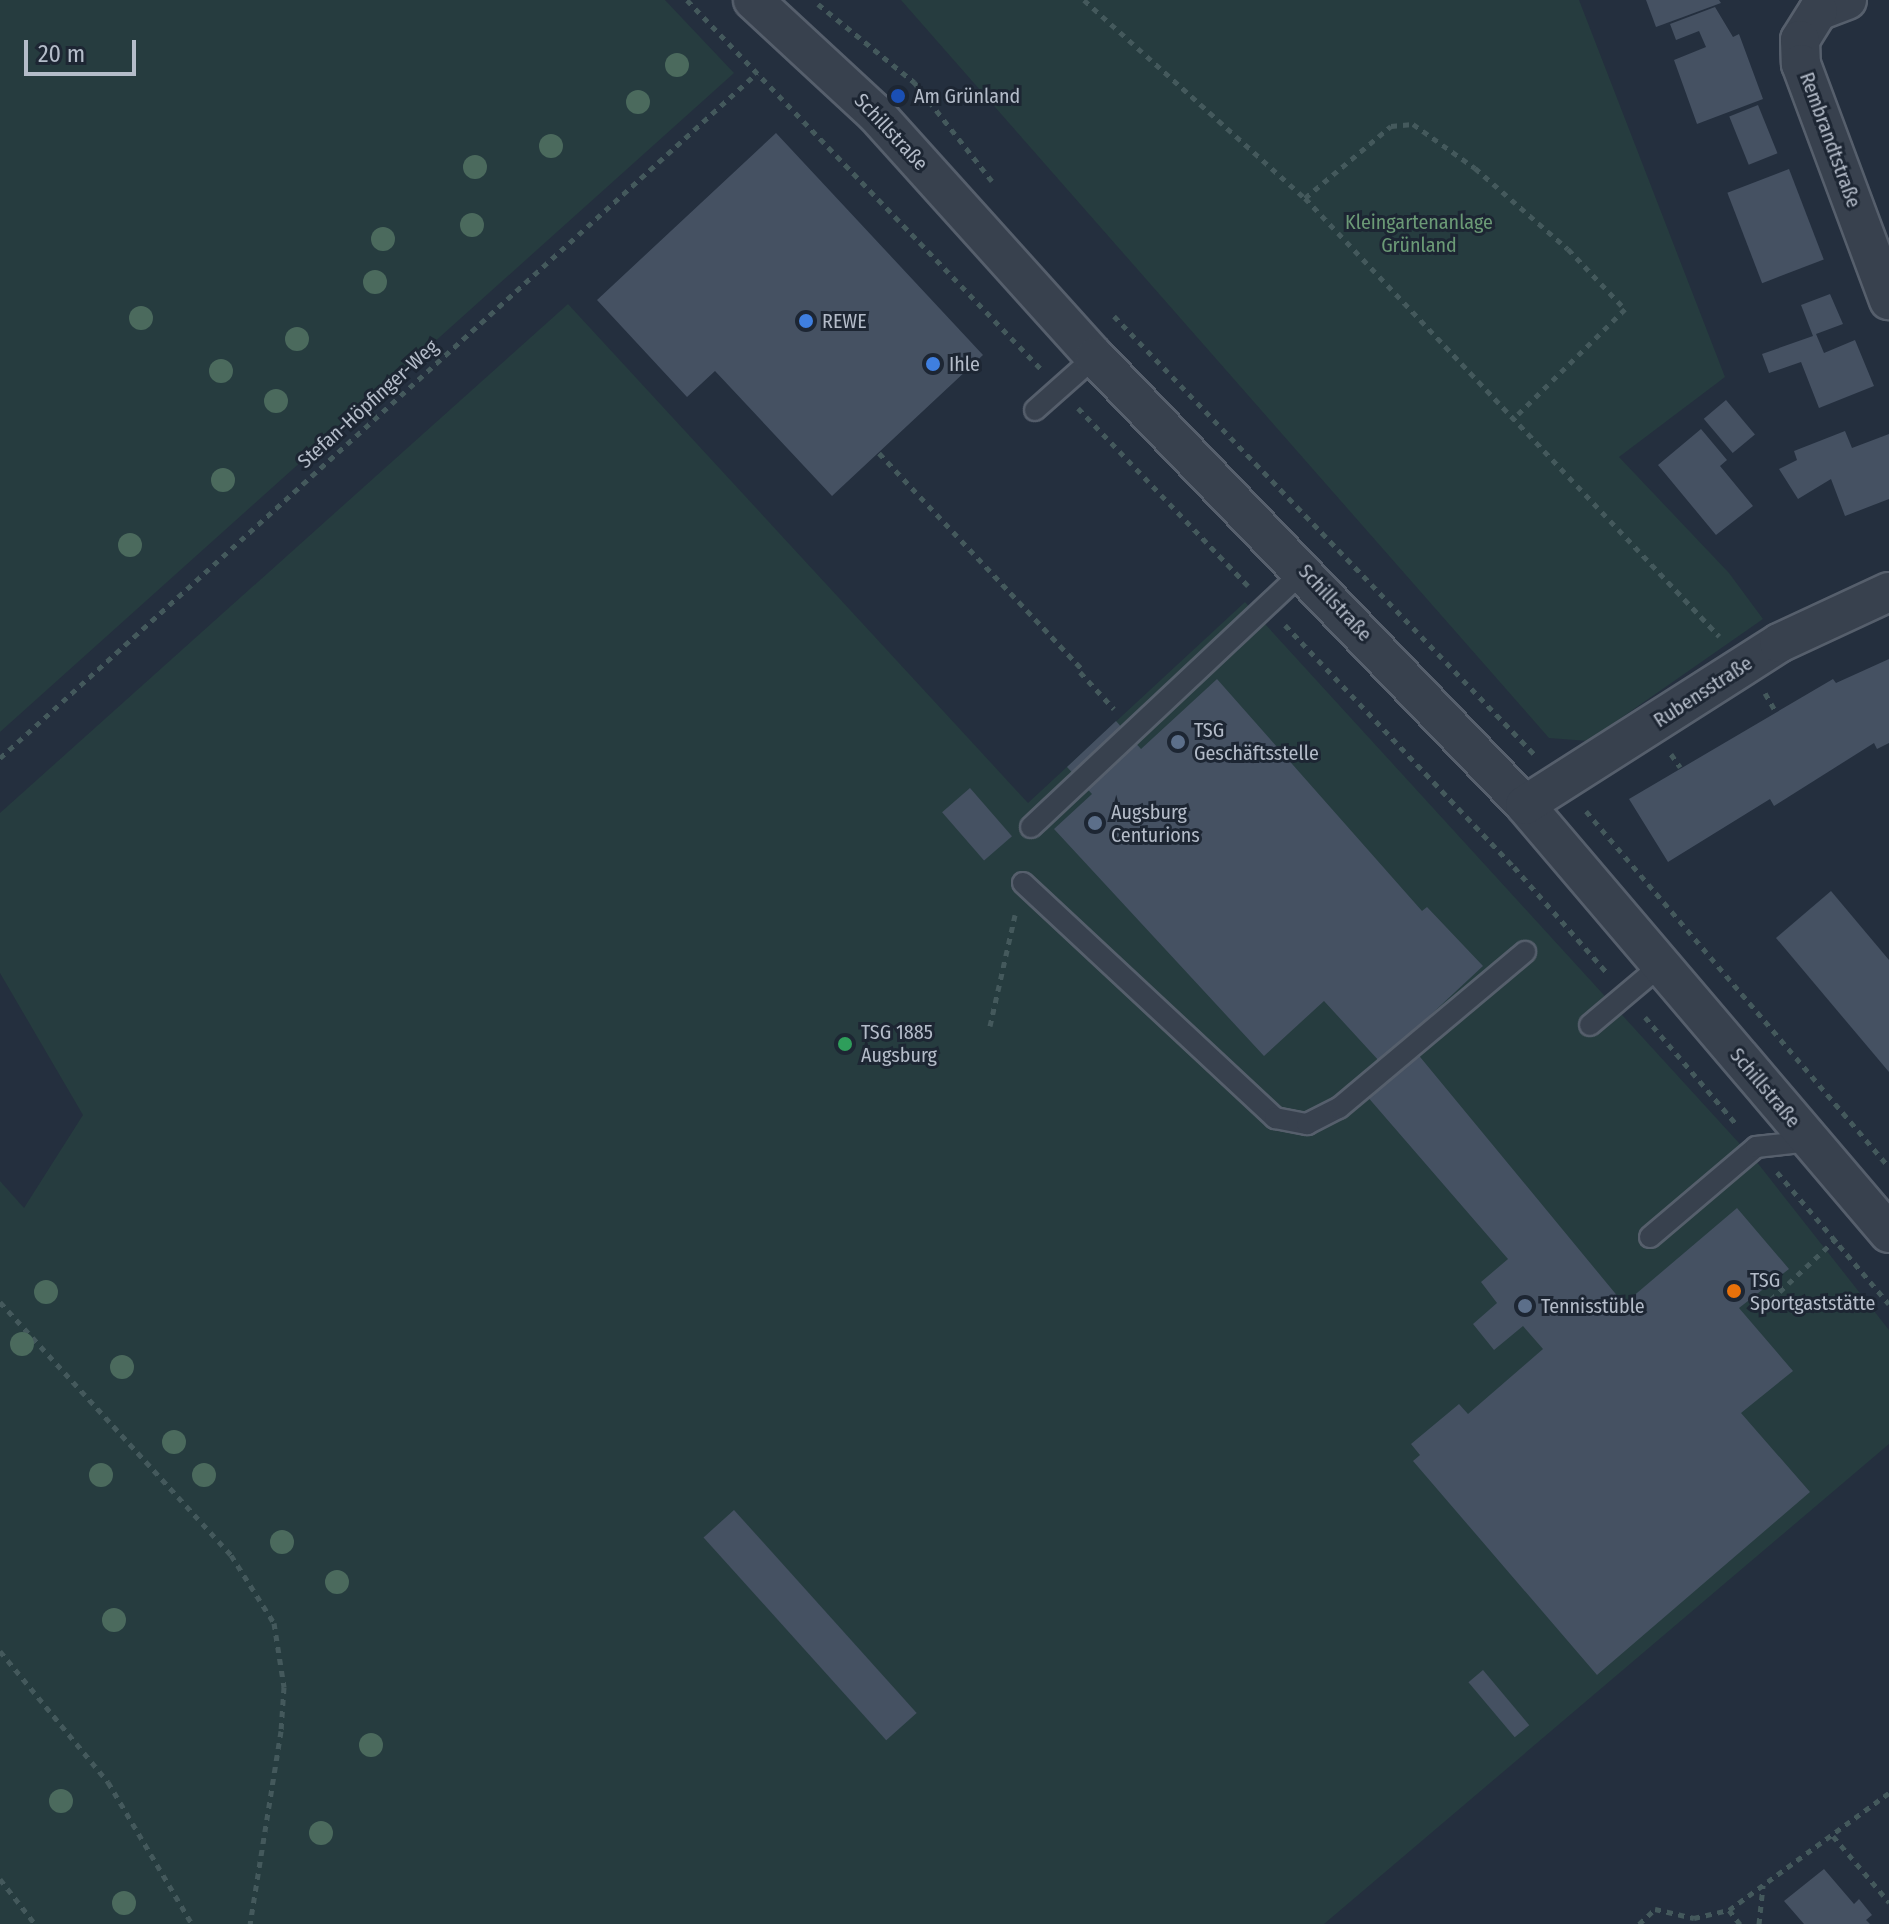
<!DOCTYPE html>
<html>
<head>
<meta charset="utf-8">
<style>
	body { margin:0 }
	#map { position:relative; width:1889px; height:1924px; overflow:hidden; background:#242f3e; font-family:"Fira Sans Condensed",sans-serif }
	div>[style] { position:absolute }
	.green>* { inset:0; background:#263c3f }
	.building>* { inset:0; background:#455162; transform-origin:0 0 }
	.path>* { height:5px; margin-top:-2.5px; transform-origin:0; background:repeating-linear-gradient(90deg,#44595c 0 6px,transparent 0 12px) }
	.roads { filter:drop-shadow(2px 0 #565f6c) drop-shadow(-2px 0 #565f6c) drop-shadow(0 2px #565f6c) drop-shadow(0 -2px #565f6c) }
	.lane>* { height:20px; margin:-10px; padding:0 10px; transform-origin:10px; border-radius:10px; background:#38414e }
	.street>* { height:38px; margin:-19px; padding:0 19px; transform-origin:19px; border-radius:19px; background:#38414e }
	.trees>* { width:24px; height:24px; margin:-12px; border-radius:50%; background:#4b6a5d }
	.dots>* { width:22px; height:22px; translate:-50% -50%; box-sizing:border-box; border:4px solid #1d2633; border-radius:50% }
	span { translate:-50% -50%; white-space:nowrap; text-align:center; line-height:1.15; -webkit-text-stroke:6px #1d2633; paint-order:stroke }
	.poi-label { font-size:20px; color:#b4bcc9 }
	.left { translate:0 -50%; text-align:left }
	.street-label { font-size:20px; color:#b4bcc9 }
	.park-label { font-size:20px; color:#6b9a76 }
	.scale { position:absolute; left:24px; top:40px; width:112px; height:36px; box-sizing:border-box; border:4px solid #b4bcc9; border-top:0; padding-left:10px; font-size:24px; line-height:28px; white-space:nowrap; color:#b4bcc9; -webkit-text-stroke:6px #1d2633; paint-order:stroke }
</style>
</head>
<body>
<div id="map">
	<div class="green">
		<div style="clip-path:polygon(0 0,665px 0,734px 73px,0 732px)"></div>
		<div style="clip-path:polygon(901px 0,1579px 0,1725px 377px,1619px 457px,1729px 573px,1763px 619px,1588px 741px,1549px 738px)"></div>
		<div style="clip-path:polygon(568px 304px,1028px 803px,1245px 602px,1760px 1166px,1889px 1330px,1889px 1444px,1324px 1924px,0 1924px,0 1181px,24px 1208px,83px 1115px,0 973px,0 813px)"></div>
	</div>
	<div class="building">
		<div style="clip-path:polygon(1646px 0,1719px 0,1721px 3px,1656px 27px)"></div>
		<div style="clip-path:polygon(1715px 7px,1733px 37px,1739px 34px,1763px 99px,1697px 124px,1674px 60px,1706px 47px,1699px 31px,1676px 40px,1670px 24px)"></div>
		<div style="left:1758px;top:105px;width:52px;height:31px;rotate:68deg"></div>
		<div style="clip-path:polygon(776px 133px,983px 355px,832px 496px,715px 371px,687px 397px,597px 300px)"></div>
		<div style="left:1789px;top:169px;width:97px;height:66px;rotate:69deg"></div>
		<div style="clip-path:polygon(1830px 294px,1843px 324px,1816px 334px,1824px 353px,1855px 340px,1874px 386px,1819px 408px,1801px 362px,1769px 373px,1762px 354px,1813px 336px,1801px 305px)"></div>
		<div style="left:1726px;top:400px;width:45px;height:29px;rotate:50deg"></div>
		<div style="clip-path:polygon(1701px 429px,1727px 460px,1720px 466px,1753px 506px,1716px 535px,1658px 465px)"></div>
		<div style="clip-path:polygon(1845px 431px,1852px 448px,1889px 434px,1889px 499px,1845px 516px,1831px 479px,1798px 499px,1779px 469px,1797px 460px,1794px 451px)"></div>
		<div style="clip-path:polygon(1889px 659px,1889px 743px,1877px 749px,1874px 743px,1774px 806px,1770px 799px,1668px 862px,1629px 799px,1833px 679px,1836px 683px)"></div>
		<div style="clip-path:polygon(1217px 679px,1422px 911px,1427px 907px,1483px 966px,1380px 1062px,1324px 1001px,1264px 1056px,1054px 829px,1092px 794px,1067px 767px,1116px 721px,1141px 749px)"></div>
		<div style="left:970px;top:788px;width:64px;height:37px;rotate:49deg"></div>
		<div style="clip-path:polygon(1831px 891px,1889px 960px,1889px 1072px,1776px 938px)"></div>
		<div style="clip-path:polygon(1416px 1052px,1624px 1304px,1737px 1208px,1789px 1269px,1739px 1308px,1793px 1371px,1741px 1413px,1810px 1492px,1597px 1675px,1413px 1461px,1420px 1455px,1411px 1444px,1459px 1404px,1468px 1414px,1543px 1349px,1523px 1326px,1494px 1350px,1473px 1324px,1497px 1303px,1481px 1282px,1508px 1259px,1366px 1095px)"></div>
		<div style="left:734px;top:1510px;width:273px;height:41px;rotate:48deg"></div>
		<div style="left:1483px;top:1670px;width:72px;height:19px;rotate:50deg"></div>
		<div style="clip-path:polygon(1824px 1869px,1854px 1904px,1859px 1899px,1872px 1915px,1866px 1920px,1870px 1924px,1804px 1924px,1784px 1901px)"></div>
	</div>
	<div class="path">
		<div style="left:687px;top:0;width:511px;rotate:46.19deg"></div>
		<div style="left:1084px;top:0;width:297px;rotate:41.9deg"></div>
		<div style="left:1305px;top:198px;width:603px;rotate:46.61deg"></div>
		<div style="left:818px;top:4px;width:124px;rotate:39.1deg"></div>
		<div style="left:914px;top:82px;width:126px;rotate:51.8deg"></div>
		<div style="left:1305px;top:198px;width:112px;rotate:-39.9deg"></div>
		<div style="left:1391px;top:126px;width:22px;rotate:-5deg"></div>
		<div style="left:1413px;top:124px;width:76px;rotate:35.4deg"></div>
		<div style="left:1475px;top:168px;width:123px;rotate:41.1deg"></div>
		<div style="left:1568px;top:249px;width:83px;rotate:46.5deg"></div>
		<div style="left:1625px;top:309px;width:156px;rotate:135.5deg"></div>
		<div style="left:1114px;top:316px;width:610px;rotate:46.2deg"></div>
		<div style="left:1078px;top:408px;width:246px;rotate:46.3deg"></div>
		<div style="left:879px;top:453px;width:298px;rotate:46.8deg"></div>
		<div style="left:1285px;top:625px;width:333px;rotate:46.6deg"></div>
		<div style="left:1514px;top:867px;width:141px;rotate:48.7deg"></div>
		<div style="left:1080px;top:672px;width:50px;rotate:47.4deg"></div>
		<div style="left:1765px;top:693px;width:24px;rotate:60deg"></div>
		<div style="left:1671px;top:754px;width:16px;rotate:55deg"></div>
		<div style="left:0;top:758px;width:1021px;rotate:-42.14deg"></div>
		<div style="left:1586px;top:811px;width:467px;rotate:49.6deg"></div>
		<div style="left:1645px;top:1017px;width:142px;rotate:49.6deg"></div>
		<div style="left:990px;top:1026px;width:114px;rotate:-77.3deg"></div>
		<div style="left:1777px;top:1172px;width:173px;rotate:49.7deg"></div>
		<div style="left:0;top:1302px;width:343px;rotate:47.6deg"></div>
		<div style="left:231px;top:1555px;width:80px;rotate:57.7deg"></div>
		<div style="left:274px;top:1623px;width:65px;rotate:81.1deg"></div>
		<div style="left:284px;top:1687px;width:44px;rotate:93.9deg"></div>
		<div style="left:281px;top:1731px;width:195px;rotate:99.1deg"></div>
		<div style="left:1762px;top:1308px;width:103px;rotate:-43deg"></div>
		<div style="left:0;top:1651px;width:170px;rotate:50.5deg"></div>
		<div style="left:108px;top:1782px;width:165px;rotate:59.4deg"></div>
		<div style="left:1833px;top:1836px;width:87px;rotate:49.7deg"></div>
		<div style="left:0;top:1879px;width:57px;rotate:52.1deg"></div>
		<div style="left:1729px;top:1910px;width:18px;rotate:52deg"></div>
		<div style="left:1639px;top:1924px;width:22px;rotate:-43deg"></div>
		<div style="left:1655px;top:1909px;width:40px;rotate:13deg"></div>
		<div style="left:1694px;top:1918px;width:36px;rotate:-13deg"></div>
		<div style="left:1729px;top:1910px;width:198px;rotate:-36.2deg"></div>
		<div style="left:1759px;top:1924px;width:39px;rotate:-84deg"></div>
	</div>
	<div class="roads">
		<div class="lane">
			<div style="left:1035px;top:410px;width:80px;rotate:-41.5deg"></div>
			<div style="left:1031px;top:827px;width:376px;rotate:-43.2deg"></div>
			<div style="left:1023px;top:883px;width:345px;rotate:43deg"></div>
			<div style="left:1275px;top:1118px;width:33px;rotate:11deg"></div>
			<div style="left:1307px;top:1124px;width:36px;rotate:-27deg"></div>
			<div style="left:1339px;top:1108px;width:243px;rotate:-40deg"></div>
			<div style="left:1590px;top:1025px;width:93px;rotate:-40.2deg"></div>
			<div style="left:1650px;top:1237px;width:139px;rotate:-40.3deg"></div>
			<div style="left:1756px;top:1147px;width:54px;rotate:-6.3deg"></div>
		</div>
		<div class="street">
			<div style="left:753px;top:0;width:166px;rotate:42.8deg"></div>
			<div style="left:875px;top:113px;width:329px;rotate:48deg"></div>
			<div style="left:1095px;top:357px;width:621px;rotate:46.17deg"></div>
			<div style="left:1525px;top:805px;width:562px;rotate:49.62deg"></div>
			<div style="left:1847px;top:0;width:31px;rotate:159deg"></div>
			<div style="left:1818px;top:11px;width:34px;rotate:122deg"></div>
			<div style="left:1800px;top:40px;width:24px;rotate:88deg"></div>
			<div style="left:1801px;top:64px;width:252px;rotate:69.6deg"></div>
			<div style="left:1525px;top:805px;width:301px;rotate:-32.5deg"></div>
			<div style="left:1779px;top:643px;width:121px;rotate:-24.9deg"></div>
		</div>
	</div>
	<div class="trees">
		<div style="left:677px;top:65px"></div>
		<div style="left:638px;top:102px"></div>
		<div style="left:551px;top:146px"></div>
		<div style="left:475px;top:167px"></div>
		<div style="left:472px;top:225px"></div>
		<div style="left:383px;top:239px"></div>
		<div style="left:375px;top:282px"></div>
		<div style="left:141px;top:318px"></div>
		<div style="left:297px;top:339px"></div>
		<div style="left:221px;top:371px"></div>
		<div style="left:276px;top:401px"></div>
		<div style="left:223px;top:480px"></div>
		<div style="left:130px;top:545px"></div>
		<div style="left:46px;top:1292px"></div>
		<div style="left:22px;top:1344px"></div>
		<div style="left:122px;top:1367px"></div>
		<div style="left:174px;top:1442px"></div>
		<div style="left:101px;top:1475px"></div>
		<div style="left:204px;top:1475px"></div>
		<div style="left:282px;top:1542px"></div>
		<div style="left:337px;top:1582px"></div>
		<div style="left:114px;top:1620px"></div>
		<div style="left:371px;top:1745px"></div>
		<div style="left:61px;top:1801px"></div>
		<div style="left:321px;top:1833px"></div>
		<div style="left:124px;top:1903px"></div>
	</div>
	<div class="dots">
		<div style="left:898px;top:96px;background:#1a4fb4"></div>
		<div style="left:806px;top:321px;background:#3f7fe0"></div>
		<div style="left:933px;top:364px;background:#3f7fe0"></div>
		<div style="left:1178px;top:742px;background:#5c6f8a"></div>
		<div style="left:1095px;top:823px;background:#5c6f8a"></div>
		<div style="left:845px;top:1044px;background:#2e9e5b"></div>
		<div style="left:1734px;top:1291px;background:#e8710a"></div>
		<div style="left:1525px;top:1306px;background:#5c6f8a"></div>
	</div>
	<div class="poi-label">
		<span class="left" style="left:914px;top:96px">Am Grünland</span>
		<span class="left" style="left:822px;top:321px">REWE</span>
		<span class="left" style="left:949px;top:364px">Ihle</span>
		<span class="left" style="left:1194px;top:742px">TSG<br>Geschäftsstelle</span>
		<span class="left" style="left:1111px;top:824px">Augsburg<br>Centurions</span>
		<span class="left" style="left:861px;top:1044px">TSG 1885<br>Augsburg</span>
		<span class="left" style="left:1750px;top:1292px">TSG<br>Sportgaststätte</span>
		<span class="left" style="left:1541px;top:1306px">Tennisstüble</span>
	</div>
	<div class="street-label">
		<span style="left:891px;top:132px;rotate:47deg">Schillstraße</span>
		<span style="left:1830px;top:140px;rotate:70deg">Rembrandtstraße</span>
		<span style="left:368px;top:404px;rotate:-42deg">Stefan-Höpfinger-Weg</span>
		<span style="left:1335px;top:603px;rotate:47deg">Schillstraße</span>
		<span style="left:1703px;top:692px;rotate:-33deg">Rubensstraße</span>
		<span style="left:1765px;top:1088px;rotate:50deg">Schillstraße</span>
	</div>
	<div class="park-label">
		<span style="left:1419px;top:234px">Kleingartenanlage<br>Grünland</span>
	</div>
	<div class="scale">20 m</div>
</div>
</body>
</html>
